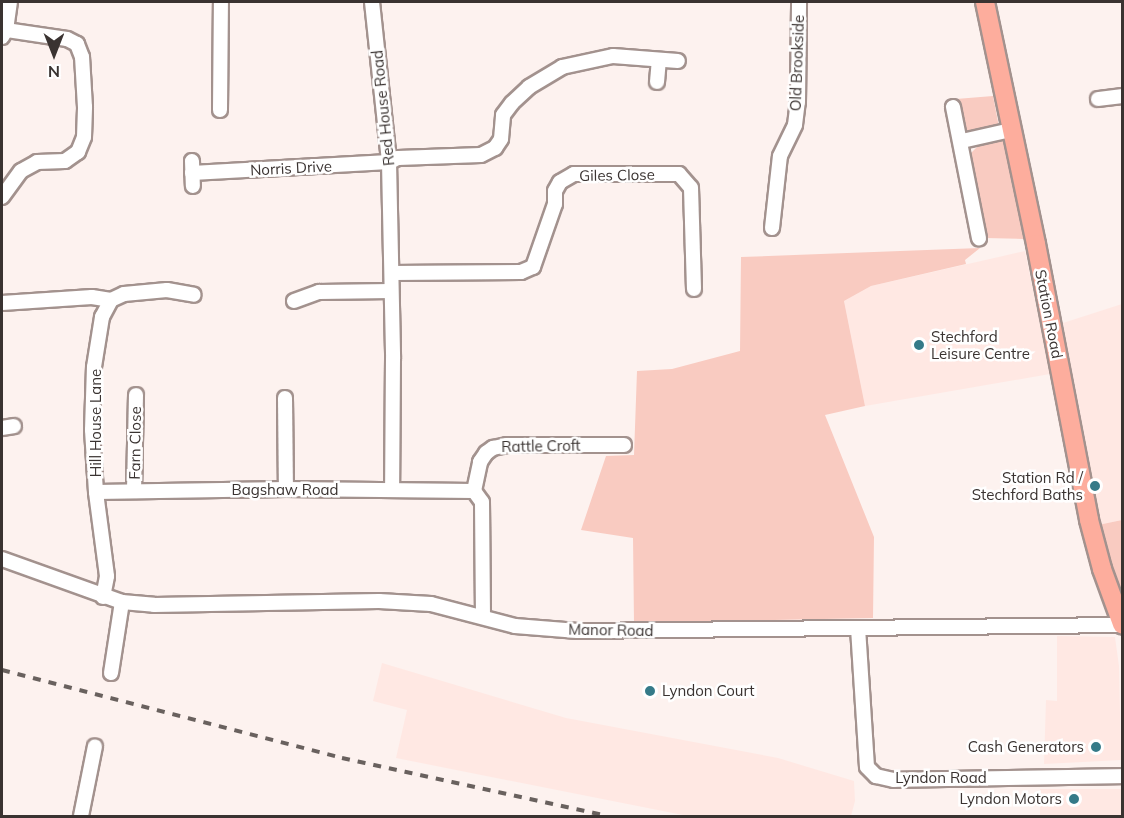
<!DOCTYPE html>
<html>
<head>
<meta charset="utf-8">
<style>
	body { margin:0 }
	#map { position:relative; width:1124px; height:818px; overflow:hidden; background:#fdf2ef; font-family:Mulish,sans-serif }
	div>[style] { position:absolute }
	.built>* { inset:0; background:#ffe8e3; transform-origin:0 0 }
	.green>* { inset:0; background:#f9cbc1 }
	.roads { filter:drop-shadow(2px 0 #a3928e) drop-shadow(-2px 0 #a3928e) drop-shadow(0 2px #a3928e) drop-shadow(0 -2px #a3928e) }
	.minor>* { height:14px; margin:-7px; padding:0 7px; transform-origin:7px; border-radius:7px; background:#fff }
	.major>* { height:18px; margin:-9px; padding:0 9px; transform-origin:9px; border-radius:9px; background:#fdad9d }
	.rail>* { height:4px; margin-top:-2px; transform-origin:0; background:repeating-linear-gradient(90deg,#69615e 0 8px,transparent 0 16px) }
	.dots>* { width:16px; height:16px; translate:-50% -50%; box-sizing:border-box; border:3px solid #fff; border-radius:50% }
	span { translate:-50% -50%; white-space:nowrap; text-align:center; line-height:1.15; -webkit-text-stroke:5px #fff; paint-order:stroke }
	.street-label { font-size:15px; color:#3a3331 }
	.poi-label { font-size:15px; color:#3a3331 }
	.left { translate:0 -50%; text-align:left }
	.right { translate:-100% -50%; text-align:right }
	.frame { position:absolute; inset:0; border:3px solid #3a3331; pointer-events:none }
	.north { position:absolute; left:24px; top:24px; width:60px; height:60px; -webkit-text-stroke:4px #fff; paint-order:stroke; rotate:180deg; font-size:16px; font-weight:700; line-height:24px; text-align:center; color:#3a3331 }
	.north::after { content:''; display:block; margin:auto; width:21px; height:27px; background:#3a3331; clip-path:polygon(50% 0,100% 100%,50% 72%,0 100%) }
</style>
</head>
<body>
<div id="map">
	<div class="built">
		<div style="clip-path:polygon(1025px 251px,1050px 374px,865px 406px,844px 301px,871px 286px)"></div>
		<div style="clip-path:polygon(1122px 304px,1122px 520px,1098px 525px,1075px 409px,1063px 323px)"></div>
		<div style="clip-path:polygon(1057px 636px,1115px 637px,1119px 666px,1121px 760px,1044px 764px,1046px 700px,1057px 701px)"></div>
		<div style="clip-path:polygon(382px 663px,566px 718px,778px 758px,854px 781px,855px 801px,851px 816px,688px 816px,396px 758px,407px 710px,373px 701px)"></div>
		<div style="left:1040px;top:789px;width:82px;height:27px"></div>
	</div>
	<div class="green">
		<div style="clip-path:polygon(993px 96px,999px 127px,966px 131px,961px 124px,956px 99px)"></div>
		<div style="clip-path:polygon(1003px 137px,1024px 239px,985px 238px,970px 154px,983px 141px)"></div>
		<div style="clip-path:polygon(980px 248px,965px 260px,966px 264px,871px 286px,844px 301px,865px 406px,825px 415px,874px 537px,873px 618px,634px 623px,633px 538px,581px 530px,606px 456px,634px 455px,637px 371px,672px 369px,740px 351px,741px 257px)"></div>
		<div style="clip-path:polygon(1122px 520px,1122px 599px,1111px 571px,1098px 525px)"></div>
	</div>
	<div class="roads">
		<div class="minor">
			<div style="left:372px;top:2px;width:161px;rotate:83.9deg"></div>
			<div style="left:389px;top:162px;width:197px;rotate:88.8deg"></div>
			<div style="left:393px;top:359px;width:131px;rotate:90.4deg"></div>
			<div style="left:2px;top:37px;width:8px;rotate:-60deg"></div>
			<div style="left:6px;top:30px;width:28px;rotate:-82deg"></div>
			<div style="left:657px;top:82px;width:22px;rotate:-85deg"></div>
			<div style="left:1098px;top:99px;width:24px;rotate:-7deg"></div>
			<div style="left:953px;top:107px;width:134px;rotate:78.8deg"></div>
			<div style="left:220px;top:110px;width:108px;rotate:-89.5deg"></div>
			<div style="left:962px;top:141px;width:50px;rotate:-12.7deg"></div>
			<div style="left:192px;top:161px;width:25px;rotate:88deg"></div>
			<div style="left:192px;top:173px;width:197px;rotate:-3.2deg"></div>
			<div style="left:389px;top:162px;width:10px;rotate:-24deg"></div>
			<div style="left:398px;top:158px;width:83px;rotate:-2.1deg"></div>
			<div style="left:481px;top:155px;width:16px;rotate:-27deg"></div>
			<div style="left:495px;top:148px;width:11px;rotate:-56deg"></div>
			<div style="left:501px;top:139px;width:24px;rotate:-85deg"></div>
			<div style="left:503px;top:115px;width:15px;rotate:-53deg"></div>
			<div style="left:512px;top:103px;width:23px;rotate:-43deg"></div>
			<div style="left:529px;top:87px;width:39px;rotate:-31deg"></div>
			<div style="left:562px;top:67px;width:52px;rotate:-12.2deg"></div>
			<div style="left:613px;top:56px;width:65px;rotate:4.4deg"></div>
			<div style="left:2px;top:197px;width:32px;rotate:-54deg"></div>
			<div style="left:21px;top:171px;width:18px;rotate:-29deg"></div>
			<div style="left:37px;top:162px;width:28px;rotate:-2deg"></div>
			<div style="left:65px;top:161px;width:16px;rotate:-35deg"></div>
			<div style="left:78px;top:152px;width:16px;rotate:-68deg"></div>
			<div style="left:84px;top:137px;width:30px;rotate:-88deg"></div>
			<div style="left:85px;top:107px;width:50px;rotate:-93.4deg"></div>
			<div style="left:82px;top:57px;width:14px;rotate:-111deg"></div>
			<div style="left:77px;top:44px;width:11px;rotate:-153deg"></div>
			<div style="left:67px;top:39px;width:62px;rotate:-171.6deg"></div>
			<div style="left:772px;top:228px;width:72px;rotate:-83.7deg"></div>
			<div style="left:780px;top:156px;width:34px;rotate:-64deg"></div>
			<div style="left:795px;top:125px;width:23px;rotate:-83deg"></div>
			<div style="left:798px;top:102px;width:100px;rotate:-89.4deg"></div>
			<div style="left:393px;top:273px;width:128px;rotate:-0.4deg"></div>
			<div style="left:521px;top:272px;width:13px;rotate:-23deg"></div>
			<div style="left:533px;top:267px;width:67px;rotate:-70.8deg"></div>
			<div style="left:555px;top:204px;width:13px;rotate:-90deg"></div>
			<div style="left:555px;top:191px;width:10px;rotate:-61deg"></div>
			<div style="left:560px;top:182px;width:16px;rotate:-30deg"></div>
			<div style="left:574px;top:174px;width:105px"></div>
			<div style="left:679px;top:174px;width:18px;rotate:49deg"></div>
			<div style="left:691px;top:188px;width:101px;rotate:88.3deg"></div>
			<div style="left:294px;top:301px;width:27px;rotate:-20deg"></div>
			<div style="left:319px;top:292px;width:72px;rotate:-0.8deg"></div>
			<div style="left:2px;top:303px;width:90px;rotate:-3.8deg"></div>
			<div style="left:92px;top:297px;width:19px;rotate:9deg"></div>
			<div style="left:285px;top:398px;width:91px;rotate:89.4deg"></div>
			<div style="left:2px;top:428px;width:12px;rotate:-9deg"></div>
			<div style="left:134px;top:491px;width:96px;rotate:-88.8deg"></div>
			<div style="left:96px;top:492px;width:190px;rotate:-0.9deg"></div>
			<div style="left:286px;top:489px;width:188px;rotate:0.6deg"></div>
			<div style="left:2px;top:559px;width:127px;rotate:19.7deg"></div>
			<div style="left:122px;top:602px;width:32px;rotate:5deg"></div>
			<div style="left:154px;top:605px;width:225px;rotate:-1deg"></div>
			<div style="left:379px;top:601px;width:52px;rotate:3.3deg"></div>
			<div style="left:431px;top:604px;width:87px;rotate:14.7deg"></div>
			<div style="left:515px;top:626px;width:63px;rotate:4.5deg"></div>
			<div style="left:578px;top:631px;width:544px;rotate:-0.63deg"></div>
			<div style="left:103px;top:597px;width:21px;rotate:-79deg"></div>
			<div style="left:107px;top:576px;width:85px;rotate:-97.5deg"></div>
			<div style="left:96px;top:492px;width:62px;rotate:-93.7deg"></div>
			<div style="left:92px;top:430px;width:63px;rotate:-88.2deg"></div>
			<div style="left:94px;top:367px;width:51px;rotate:-80.9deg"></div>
			<div style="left:102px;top:317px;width:19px;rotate:-62deg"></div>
			<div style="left:111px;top:300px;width:14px;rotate:-25deg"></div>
			<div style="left:124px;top:294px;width:43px;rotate:-5.3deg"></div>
			<div style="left:167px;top:290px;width:27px;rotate:10deg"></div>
			<div style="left:483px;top:617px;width:115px;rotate:-90.5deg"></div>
			<div style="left:482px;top:502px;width:14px;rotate:-126deg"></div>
			<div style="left:474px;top:491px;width:30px;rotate:-78deg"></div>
			<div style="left:480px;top:462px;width:11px;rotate:-56deg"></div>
			<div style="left:486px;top:453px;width:9px;rotate:-36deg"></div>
			<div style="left:493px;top:448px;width:14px;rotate:-12deg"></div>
			<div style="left:507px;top:445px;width:117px"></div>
			<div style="left:858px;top:628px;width:139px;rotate:86.3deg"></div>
			<div style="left:867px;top:767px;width:13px;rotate:45deg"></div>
			<div style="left:876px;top:776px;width:18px;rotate:13deg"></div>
			<div style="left:894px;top:780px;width:228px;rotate:-1deg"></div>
			<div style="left:111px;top:673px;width:72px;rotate:-81.2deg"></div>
			<div style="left:81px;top:816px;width:71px;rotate:-78.7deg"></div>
		</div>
		<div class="major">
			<div style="left:985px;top:2px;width:247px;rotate:78.1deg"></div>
			<div style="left:1036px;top:244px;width:281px;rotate:79.1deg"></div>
			<div style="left:1089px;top:520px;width:51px;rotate:75.1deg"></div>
			<div style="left:1102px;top:569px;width:59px;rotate:70deg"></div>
		</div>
	</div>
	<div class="rail">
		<div style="left:2px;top:670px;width:351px;rotate:14.5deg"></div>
		<div style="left:342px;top:758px;width:272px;rotate:12.3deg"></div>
	</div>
	<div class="dots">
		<div style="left:919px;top:345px;background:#357a88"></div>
		<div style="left:1095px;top:486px;background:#357a88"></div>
		<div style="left:650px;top:691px;background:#357a88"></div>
		<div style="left:1096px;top:747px;background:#357a88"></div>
		<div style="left:1074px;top:799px;background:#357a88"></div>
	</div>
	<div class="street-label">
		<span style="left:797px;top:63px;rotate:-88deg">Old Brookside</span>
		<span style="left:383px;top:108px;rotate:-96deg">Red House Road</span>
		<span style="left:291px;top:168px;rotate:-3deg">Norris Drive</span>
		<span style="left:617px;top:175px;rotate:-1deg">Giles Close</span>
		<span style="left:1049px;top:314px;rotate:79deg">Station Road</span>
		<span style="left:96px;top:423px;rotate:-90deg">Hill House Lane</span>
		<span style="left:135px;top:443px;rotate:-89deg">Farn Close</span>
		<span style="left:541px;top:446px;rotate:-1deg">Rattle Croft</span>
		<span style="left:285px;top:490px">Bagshaw Road</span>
		<span style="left:611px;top:630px;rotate:1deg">Manor Road</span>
		<span style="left:941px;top:778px">Lyndon Road</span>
	</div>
	<div class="poi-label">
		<span class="left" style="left:931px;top:345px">Stechford<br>Leisure Centre</span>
		<span class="right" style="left:1083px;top:486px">Station Rd /<br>Stechford Baths</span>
		<span class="left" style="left:662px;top:691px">Lyndon Court</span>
		<span class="right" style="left:1084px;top:747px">Cash Generators</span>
		<span class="right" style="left:1062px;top:799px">Lyndon Motors</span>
	</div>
	<div class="frame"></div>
	<div class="north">N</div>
</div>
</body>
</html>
